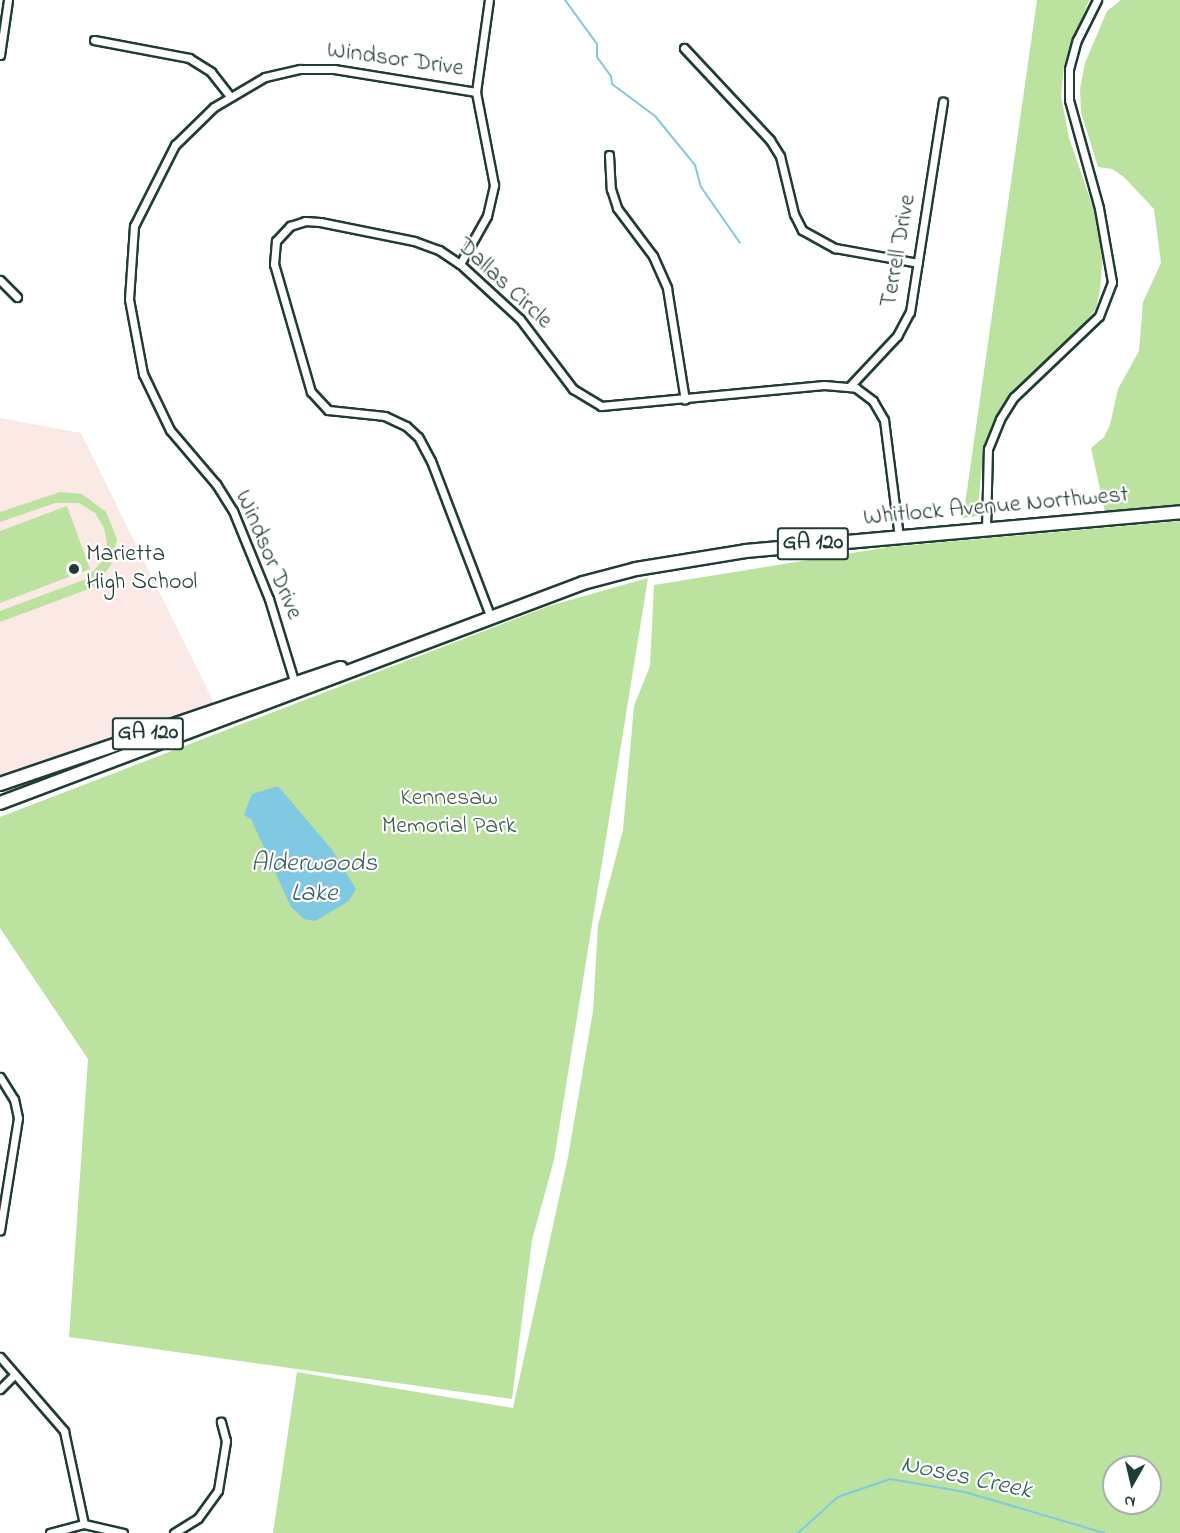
<!DOCTYPE html>
<html>
<head>
<meta charset="utf-8">
<style>
	body { margin:0 }
	#map { position:relative; width:1180px; height:1533px; overflow:hidden; background:#fff; font-family:"Indie Flower",sans-serif }
	div>[style] { position:absolute }
	.built>* { inset:0; background:#fae9e5 }
	.green>* { inset:0; background:#bbe29e }
	.water>* { inset:0; background:#81c8e2 }
	.stream>* { height:2px; margin:-1px; padding:0 1px; transform-origin:1px; border-radius:1px; background:#81c8e2 }
	.roads { filter:drop-shadow(2px 0 #1f3d34) drop-shadow(-2px 0 #1f3d34) drop-shadow(0 2px #1f3d34) drop-shadow(0 -2px #1f3d34) }
	.street>* { height:7px; margin:-3.5px; padding:0 3.5px; transform-origin:3.5px; border-radius:3.5px; background:#fff }
	.highway>* { height:12px; margin:-6px; padding:0 6px; transform-origin:6px; border-radius:6px; background:#fff }
	.dots>* { width:16px; height:16px; translate:-50% -50%; box-sizing:border-box; border:3px solid #fff; border-radius:50% }
	span { translate:-50% -50%; white-space:nowrap; text-align:center; line-height:1.15; -webkit-text-stroke:4.5px #fff; paint-order:stroke }
	.shield-label span { padding:2px 4px; background:#fff; border:2px solid; border-radius:4px; -webkit-text-stroke-width:0 }
	.shield-label { font-size:22px; color:#1f3d34; font-weight:700 }
	.street-label { font-size:24px; color:#1f3d34 }
	.poi-label { font-size:24px; color:#1f3d34 }
	.left { translate:0 -50%; text-align:left }
	.park-label { font-size:24px; color:#3e5e49 }
	.water-label { font-size:26px; color:#386060; font-style:italic }
	.north { position:absolute; left:1102px; top:1455px; width:60px; height:60px; box-sizing:border-box; background:#fff; border:2px solid #a5b1ae; border-radius:50%; rotate:188deg; font-size:16px; font-weight:700; line-height:24px; text-align:center; color:#1f3d34 }
	.north::after { content:''; display:block; margin:auto; width:21px; height:27px; background:#1f3d34; clip-path:polygon(50% 0,100% 100%,50% 72%,0 100%) }
</style>
</head>
<body>
<div id="map">
	<div class="built">
		<div style="clip-path:polygon(0 418px,81px 433px,215px 705px,0 775px)"></div>
	</div>
	<div class="green">
		<div style="clip-path:polygon(1037px 0,1089px 0,1064px 66px,1061px 96px,1069px 138px,1097px 219px,1103px 253px,1100px 290px,1096px 309px,1080px 328px,1009px 396px,984px 445px,977px 516px,963px 518px)"></div>
		<div style="clip-path:polygon(1121px 0,1180px 0,1180px 506px,1105px 512px,1091px 448px,1104px 437px,1110px 425px,1118px 389px,1139px 351px,1143px 302px,1161px 263px,1154px 209px,1124px 177px,1112px 169px,1098px 167px,1081px 112px,1080px 89px,1085px 63px,1107px 11px)"></div>
		<div style="clip-path:polygon(60px 492px,82px 494px,106px 512px,117px 539px,111px 565px,100px 580px,102px 584px,0 622px,0 611px,86px 579px,104px 559px,107px 543px,104px 528px,95px 513px,79px 503px,55px 503px,0 522px,0 512px)"></div>
		<div style="clip-path:polygon(67px 506px,90px 569px,0 603px,0 531px)"></div>
		<div style="clip-path:polygon(evenodd,1180px 521px,1180px 1533px,273px 1533px,297px 1372px,513px 1408px,568px 1157px,593px 1011px,598px 925px,623px 830px,634px 706px,650px 666px,654px 585px,889px 547px,1180px 521px,1114px 1467px,1150px 1467px,1150px 1503px,1114px 1503px,1114px 1467px)"></div>
		<div style="clip-path:polygon(648px 578px,554px 1160px,532px 1240px,512px 1399px,69px 1337px,88px 1059px,0 928px,0 817px,549px 606px)"></div>
	</div>
	<div class="water">
		<div style="clip-path:polygon(278px 786px,333px 851px,356px 889px,349px 901px,315px 921px,304px 919px,291px 907px,251px 819px,244px 815px,252px 794px)"></div>
	</div>
	<div class="stream">
		<div style="left:565px;top:0;width:54px;rotate:54deg"></div>
		<div style="left:597px;top:44px;width:13px;rotate:90deg"></div>
		<div style="left:597px;top:57px;width:24px;rotate:54deg"></div>
		<div style="left:611px;top:76px;width:8px;rotate:83deg"></div>
		<div style="left:612px;top:84px;width:54px;rotate:36.7deg"></div>
		<div style="left:655px;top:116px;width:63px;rotate:50.8deg"></div>
		<div style="left:695px;top:165px;width:23px;rotate:75deg"></div>
		<div style="left:701px;top:187px;width:68px;rotate:55.1deg"></div>
		<div style="left:798px;top:1533px;width:54px;rotate:-42deg"></div>
		<div style="left:838px;top:1497px;width:55px;rotate:-19.1deg"></div>
		<div style="left:890px;top:1479px;width:76px;rotate:9.8deg"></div>
		<div style="left:965px;top:1492px;width:145px;rotate:16.4deg"></div>
	</div>
	<div class="roads">
		<div class="street">
			<div style="left:94px;top:40px;width:97px;rotate:10.7deg"></div>
			<div style="left:189px;top:58px;width:26px;rotate:32deg"></div>
			<div style="left:211px;top:72px;width:31px;rotate:52deg"></div>
			<div style="left:684px;top:48px;width:126px;rotate:46.9deg"></div>
			<div style="left:770px;top:140px;width:19px;rotate:58deg"></div>
			<div style="left:780px;top:156px;width:60px;rotate:76.4deg"></div>
			<div style="left:794px;top:214px;width:18px;rotate:63deg"></div>
			<div style="left:802px;top:230px;width:38px;rotate:29deg"></div>
			<div style="left:835px;top:248px;width:84px;rotate:10.2deg"></div>
			<div style="left:0;top:55px;width:56px;rotate:-81.7deg"></div>
			<div style="left:609px;top:155px;width:34px;rotate:87deg"></div>
			<div style="left:611px;top:189px;width:20px;rotate:72deg"></div>
			<div style="left:617px;top:208px;width:60px;rotate:53.1deg"></div>
			<div style="left:653px;top:256px;width:35px;rotate:66deg"></div>
			<div style="left:667px;top:288px;width:113px;rotate:80.9deg"></div>
			<div style="left:460px;top:264px;width:55px;rotate:-60.6deg"></div>
			<div style="left:487px;top:216px;width:32px;rotate:-77deg"></div>
			<div style="left:494px;top:185px;width:95px;rotate:-101deg"></div>
			<div style="left:476px;top:92px;width:93px;rotate:-82deg"></div>
			<div style="left:0;top:280px;width:24px;rotate:45deg"></div>
			<div style="left:850px;top:386px;width:69px;rotate:-46.8deg"></div>
			<div style="left:897px;top:336px;width:27px;rotate:-62deg"></div>
			<div style="left:910px;top:312px;width:213px;rotate:-81.1deg"></div>
			<div style="left:986px;top:529px;width:80px;rotate:-88.6deg"></div>
			<div style="left:988px;top:449px;width:32px;rotate:-68deg"></div>
			<div style="left:1000px;top:419px;width:26px;rotate:-58deg"></div>
			<div style="left:1014px;top:397px;width:117px;rotate:-43.6deg"></div>
			<div style="left:1099px;top:316px;width:36px;rotate:-69deg"></div>
			<div style="left:1112px;top:282px;width:75px;rotate:-100deg"></div>
			<div style="left:1099px;top:208px;width:112px;rotate:-105.5deg"></div>
			<div style="left:1069px;top:100px;width:31px;rotate:-90deg"></div>
			<div style="left:1069px;top:69px;width:30px;rotate:-75deg"></div>
			<div style="left:1077px;top:40px;width:45px;rotate:-63.4deg"></div>
			<div style="left:491px;top:618px;width:168px;rotate:-110.9deg"></div>
			<div style="left:431px;top:461px;width:27px;rotate:-118deg"></div>
			<div style="left:418px;top:437px;width:16px;rotate:-137deg"></div>
			<div style="left:406px;top:426px;width:23px;rotate:-155deg"></div>
			<div style="left:385px;top:416px;width:57px;rotate:-174deg"></div>
			<div style="left:328px;top:410px;width:25px;rotate:-133deg"></div>
			<div style="left:311px;top:392px;width:133px;rotate:-106.1deg"></div>
			<div style="left:274px;top:264px;width:23px;rotate:-85deg"></div>
			<div style="left:276px;top:241px;width:21px;rotate:-47deg"></div>
			<div style="left:290px;top:226px;width:16px;rotate:-18deg"></div>
			<div style="left:305px;top:221px;width:15px;rotate:4deg"></div>
			<div style="left:320px;top:222px;width:96px;rotate:11.4deg"></div>
			<div style="left:414px;top:241px;width:27px;rotate:20deg"></div>
			<div style="left:439px;top:250px;width:25px;rotate:34deg"></div>
			<div style="left:460px;top:264px;width:81px;rotate:42.5deg"></div>
			<div style="left:520px;top:319px;width:88px;rotate:52.9deg"></div>
			<div style="left:573px;top:389px;width:33px;rotate:31deg"></div>
			<div style="left:601px;top:406px;width:224px;rotate:-5.4deg"></div>
			<div style="left:824px;top:385px;width:32px;rotate:5deg"></div>
			<div style="left:856px;top:388px;width:21px;rotate:37deg"></div>
			<div style="left:873px;top:401px;width:22px;rotate:60deg"></div>
			<div style="left:884px;top:420px;width:118px;rotate:82.7deg"></div>
			<div style="left:295px;top:684px;width:89px;rotate:-107deg"></div>
			<div style="left:269px;top:599px;width:95px;rotate:-112.2deg"></div>
			<div style="left:233px;top:511px;width:32px;rotate:-122deg"></div>
			<div style="left:216px;top:484px;width:71px;rotate:-130.4deg"></div>
			<div style="left:170px;top:430px;width:62px;rotate:-115.7deg"></div>
			<div style="left:143px;top:374px;width:76px;rotate:-100.6deg"></div>
			<div style="left:129px;top:299px;width:73px;rotate:-86.1deg"></div>
			<div style="left:134px;top:226px;width:91px;rotate:-63.2deg"></div>
			<div style="left:175px;top:145px;width:54px;rotate:-44.3deg"></div>
			<div style="left:214px;top:107px;width:59px;rotate:-30.5deg"></div>
			<div style="left:265px;top:77px;width:36px;rotate:-13deg"></div>
			<div style="left:300px;top:69px;width:34px"></div>
			<div style="left:334px;top:69px;width:144px;rotate:9.2deg"></div>
			<div style="left:0;top:1077px;width:26px;rotate:58deg"></div>
			<div style="left:14px;top:1099px;width:19px;rotate:78deg"></div>
			<div style="left:18px;top:1118px;width:114px;rotate:99.1deg"></div>
			<div style="left:0;top:1357px;width:98px;rotate:49.1deg"></div>
			<div style="left:64px;top:1431px;width:95px;rotate:77.9deg"></div>
			<div style="left:0;top:1389px;width:20px;rotate:-45deg"></div>
			<div style="left:50px;top:1533px;width:35px;rotate:-15deg"></div>
			<div style="left:84px;top:1524px;width:40px;rotate:13deg"></div>
			<div style="left:174px;top:1533px;width:28px;rotate:-32deg"></div>
			<div style="left:198px;top:1518px;width:34px;rotate:-54deg"></div>
			<div style="left:218px;top:1490px;width:50px;rotate:-80.7deg"></div>
			<div style="left:226px;top:1441px;width:20px;rotate:-105deg"></div>
		</div>
		<div class="highway">
			<div style="left:0;top:784px;width:360px;rotate:-18.8deg"></div>
			<div style="left:0;top:803px;width:623px;rotate:-20.67deg"></div>
			<div style="left:583px;top:583px;width:55px;rotate:-14.8deg"></div>
			<div style="left:636px;top:569px;width:111px;rotate:-9.3deg"></div>
			<div style="left:746px;top:551px;width:436px;rotate:-5.1deg"></div>
		</div>
	</div>
	<div class="dots">
		<div style="left:74px;top:569px;background:#1f3d34"></div>
	</div>
	<div class="shield-label">
		<span style="left:813px;top:544px">GA 120</span>
		<span style="left:148px;top:734px">GA 120</span>
	</div>
	<div class="street-label">
		<span style="left:395px;top:60px;rotate:8deg">Windsor Drive</span>
		<span style="left:899px;top:251px;rotate:-80deg">Terrell Drive</span>
		<span style="left:504px;top:284px;rotate:43deg">Dallas Circle</span>
		<span style="left:996px;top:507px;rotate:-5deg">Whitlock Avenue Northwest</span>
		<span style="left:268px;top:555px;rotate:67deg">Windsor Drive</span>
	</div>
	<div class="poi-label">
		<span class="left" style="left:86px;top:569px">Marietta<br>High School</span>
	</div>
	<div class="park-label">
		<span style="left:449px;top:813px">Kennesaw<br>Memorial Park</span>
	</div>
	<div class="water-label">
		<span style="left:314px;top:880px">Alderwoods<br>Lake</span>
		<span style="left:966px;top:1479px;rotate:12deg">Noses Creek</span>
	</div>
	<div class="north">N</div>
</div>
</body>
</html>
